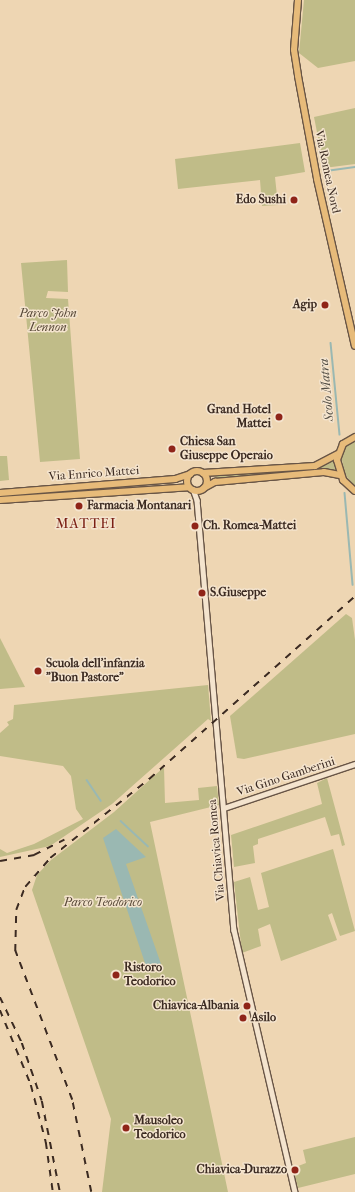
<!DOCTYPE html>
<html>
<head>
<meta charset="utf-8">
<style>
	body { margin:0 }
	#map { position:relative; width:355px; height:1192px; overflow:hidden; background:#eed6b3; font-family:"IM FELL French Canon",serif }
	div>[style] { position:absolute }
	.green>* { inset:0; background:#c0bc88 }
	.water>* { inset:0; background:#9ab8b2 }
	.stream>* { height:1.5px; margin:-0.75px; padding:0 0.75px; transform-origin:0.75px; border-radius:0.75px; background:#9ab8b2 }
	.roads { filter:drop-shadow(1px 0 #685546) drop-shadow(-1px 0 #685546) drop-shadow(0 1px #685546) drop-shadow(0 -1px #685546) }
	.minor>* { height:4.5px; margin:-2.25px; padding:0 2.25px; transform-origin:2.25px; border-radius:2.25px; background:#f4e4ce }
	.major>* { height:6px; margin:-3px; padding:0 3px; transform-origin:3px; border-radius:3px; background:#e7bb7a }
	.major>.ring { margin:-3px; padding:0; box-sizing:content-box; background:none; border:6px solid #e7bb7a; border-radius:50% }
	.rail>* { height:1.5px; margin-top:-0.75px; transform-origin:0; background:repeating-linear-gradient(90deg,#3b2a21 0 7px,transparent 0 14px) }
	.dots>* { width:11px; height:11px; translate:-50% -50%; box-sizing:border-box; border:2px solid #f4e4ce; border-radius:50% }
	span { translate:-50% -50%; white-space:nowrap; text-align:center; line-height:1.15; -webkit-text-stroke:3px #f4e4ce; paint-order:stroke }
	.street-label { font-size:12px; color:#3b2a21 }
	.poi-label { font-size:12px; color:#3b2a21; font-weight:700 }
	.right { translate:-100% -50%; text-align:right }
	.left { translate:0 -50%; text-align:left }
	.park-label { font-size:12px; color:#564736; font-style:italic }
	.water-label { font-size:13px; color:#534e45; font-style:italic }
	.quarter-label { font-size:14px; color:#7a1f14; letter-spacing:1px }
</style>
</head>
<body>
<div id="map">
	<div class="green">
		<div style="clip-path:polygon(304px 0,355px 0,355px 61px,318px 68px,299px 53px)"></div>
		<div style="clip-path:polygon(355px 108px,355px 164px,324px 168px,314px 117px)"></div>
		<div style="clip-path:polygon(300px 143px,305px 172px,275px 177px,278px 205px,262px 206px,260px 180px,178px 189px,175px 159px)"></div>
		<div style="clip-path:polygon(67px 260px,68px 292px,48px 291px,46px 298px,68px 299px,80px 459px,40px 462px,21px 263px)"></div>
		<div style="clip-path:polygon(355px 440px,355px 486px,345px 475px,341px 455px,344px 447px)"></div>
		<div style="clip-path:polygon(0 456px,7px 456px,9px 480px,0 481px)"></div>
		<div style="clip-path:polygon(335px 458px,337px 470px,216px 479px,215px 476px,317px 467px)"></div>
		<div style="clip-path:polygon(346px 614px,352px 618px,355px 640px,355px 734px,244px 759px,237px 758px,230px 716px)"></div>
		<div style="clip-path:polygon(0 638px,25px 687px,0 689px)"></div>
		<div style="clip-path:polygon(208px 685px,211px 721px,208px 719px,112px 804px,50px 846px,0 857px,0 849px,7px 853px,34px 844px,83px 819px,76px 809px,71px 776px,63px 766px,0 756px,0 733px,9px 725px,7px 722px,13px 719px,14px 705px)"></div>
		<div style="clip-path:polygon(164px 767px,165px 803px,199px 800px,198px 788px,217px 786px,219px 805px,150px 822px,228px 1192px,102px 1192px,111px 1119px,32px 890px,37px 875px,51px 860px,114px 812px)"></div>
		<div style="clip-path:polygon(327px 778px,345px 845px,342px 846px,339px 834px,331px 836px,325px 817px,258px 839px,258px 844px,253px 846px,255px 863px,234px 867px,231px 835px,322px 804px,317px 783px)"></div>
		<div style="clip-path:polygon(333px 849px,355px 931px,340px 936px,332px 913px,328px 915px,337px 940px,281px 961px,270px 924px,258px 929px,261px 946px,242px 953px,234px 882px,250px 877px,258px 910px,269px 907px,261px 873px)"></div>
		<div style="clip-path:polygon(355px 1137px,355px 1174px,298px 1188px,293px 1168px,306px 1163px,303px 1150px)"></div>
	</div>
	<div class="water">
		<div style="clip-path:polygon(116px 829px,146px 857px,126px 864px,161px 964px,147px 969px,103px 838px)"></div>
	</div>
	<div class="stream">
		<div style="left:326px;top:171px;width:29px;rotate:-8deg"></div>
		<div style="left:331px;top:343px;width:92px;rotate:84.4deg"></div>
		<div style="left:345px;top:493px;width:92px;rotate:85deg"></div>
		<div style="left:87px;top:780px;width:25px;rotate:56deg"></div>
		<div style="left:121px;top:821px;width:37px;rotate:43deg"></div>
	</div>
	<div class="roads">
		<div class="minor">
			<div style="left:193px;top:489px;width:12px;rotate:70deg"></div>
			<div style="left:197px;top:500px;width:432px;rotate:85.1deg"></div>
			<div style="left:234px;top:930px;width:269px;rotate:76.9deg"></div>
			<div style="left:224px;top:808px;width:138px;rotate:-18.6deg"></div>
		</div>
		<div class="major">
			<div style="left:298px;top:0;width:50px;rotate:94.6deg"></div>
			<div style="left:294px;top:50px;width:26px;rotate:81deg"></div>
			<div style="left:298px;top:76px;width:105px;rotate:79.5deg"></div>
			<div style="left:317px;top:179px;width:171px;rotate:77.2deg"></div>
			<div style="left:355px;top:437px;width:14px;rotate:150deg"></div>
			<div style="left:343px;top:444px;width:17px;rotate:111deg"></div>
			<div style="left:337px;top:460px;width:21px;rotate:73deg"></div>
			<div style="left:343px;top:480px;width:16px;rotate:43deg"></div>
			<div class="ring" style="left:187px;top:471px;width:14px;height:14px"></div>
			<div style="left:203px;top:473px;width:112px;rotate:-3.6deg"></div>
			<div style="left:315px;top:466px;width:26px;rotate:-28deg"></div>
			<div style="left:204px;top:488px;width:13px;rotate:-29deg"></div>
			<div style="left:215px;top:482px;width:109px;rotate:-5.2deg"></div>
			<div style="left:324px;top:472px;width:16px;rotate:11deg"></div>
			<div style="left:0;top:493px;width:176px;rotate:-4.6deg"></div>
			<div style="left:175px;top:479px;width:16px;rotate:-18deg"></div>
			<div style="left:0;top:500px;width:189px;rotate:-3.9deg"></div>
		</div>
	</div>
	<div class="rail">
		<div style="left:0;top:861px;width:35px;rotate:-10deg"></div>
		<div style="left:34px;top:855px;width:34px;rotate:-27deg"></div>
		<div style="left:0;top:997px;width:51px;rotate:64.4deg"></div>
		<div style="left:22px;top:1043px;width:61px;rotate:71deg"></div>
		<div style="left:42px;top:1101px;width:93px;rotate:78.8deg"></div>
		<div style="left:0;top:1010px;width:81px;rotate:67.5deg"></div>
		<div style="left:31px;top:1085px;width:59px;rotate:75.3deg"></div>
		<div style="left:46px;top:1142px;width:50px;rotate:82deg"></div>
		<div style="left:91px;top:1192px;width:94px;rotate:-101.7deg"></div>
		<div style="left:72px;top:1100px;width:160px;rotate:-110.9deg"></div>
		<div style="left:15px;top:951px;width:41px;rotate:-88.6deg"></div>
		<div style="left:16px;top:910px;width:25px;rotate:-69deg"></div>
		<div style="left:25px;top:887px;width:38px;rotate:-49deg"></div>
		<div style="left:50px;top:858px;width:127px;rotate:-38.6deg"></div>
		<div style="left:149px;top:779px;width:276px;rotate:-41.6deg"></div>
	</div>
	<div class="dots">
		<div style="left:294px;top:200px;background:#8f2418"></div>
		<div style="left:325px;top:305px;background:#8f2418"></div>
		<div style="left:279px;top:417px;background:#8f2418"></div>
		<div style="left:172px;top:449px;background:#8f2418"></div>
		<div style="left:79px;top:506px;background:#8f2418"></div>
		<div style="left:195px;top:526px;background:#8f2418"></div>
		<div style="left:202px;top:593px;background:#8f2418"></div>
		<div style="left:38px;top:671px;background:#8f2418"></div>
		<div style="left:116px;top:975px;background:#8f2418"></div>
		<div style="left:247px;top:1006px;background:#8f2418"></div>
		<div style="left:243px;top:1018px;background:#8f2418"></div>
		<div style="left:126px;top:1128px;background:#8f2418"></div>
		<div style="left:295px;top:1170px;background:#8f2418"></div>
	</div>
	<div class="street-label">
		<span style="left:327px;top:172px;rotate:78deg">Via Romea Nord</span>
		<span style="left:94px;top:474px;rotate:-4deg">Via Enrico Mattei</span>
		<span style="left:286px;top:777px;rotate:-18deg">Via Gino Gamberini</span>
		<span style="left:217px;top:850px;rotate:-95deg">Via Chiavica Romea</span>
	</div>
	<div class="poi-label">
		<span class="right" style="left:286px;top:200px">Edo Sushi</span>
		<span class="right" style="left:317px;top:305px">Agip</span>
		<span class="right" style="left:271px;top:417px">Grand Hotel<br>Mattei</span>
		<span class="left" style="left:180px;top:449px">Chiesa San<br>Giuseppe Operaio</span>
		<span class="left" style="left:87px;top:506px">Farmacia Montanari</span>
		<span class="left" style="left:203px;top:526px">Ch. Romea-Mattei</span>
		<span class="left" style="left:210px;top:593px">S.Giuseppe</span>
		<span class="left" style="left:46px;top:671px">Scuola dell'infanzia<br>"Buon Pastore"</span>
		<span class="left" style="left:124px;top:975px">Ristoro<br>Teodorico</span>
		<span class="right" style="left:239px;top:1006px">Chiavica-Albania</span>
		<span class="left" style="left:251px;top:1018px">Asilo</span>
		<span class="left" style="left:134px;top:1128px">Mausoleo<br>Teodorico</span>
		<span class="right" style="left:287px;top:1170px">Chiavica-Durazzo</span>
	</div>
	<div class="park-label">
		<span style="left:48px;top:321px">Parco John<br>Lennon</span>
		<span style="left:103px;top:903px">Parco Teodorico</span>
	</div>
	<div class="water-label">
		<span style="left:327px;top:390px;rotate:-95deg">Scolo Matra</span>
	</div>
	<div class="quarter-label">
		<span style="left:86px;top:524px">MATTEI</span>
	</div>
</div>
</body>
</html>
